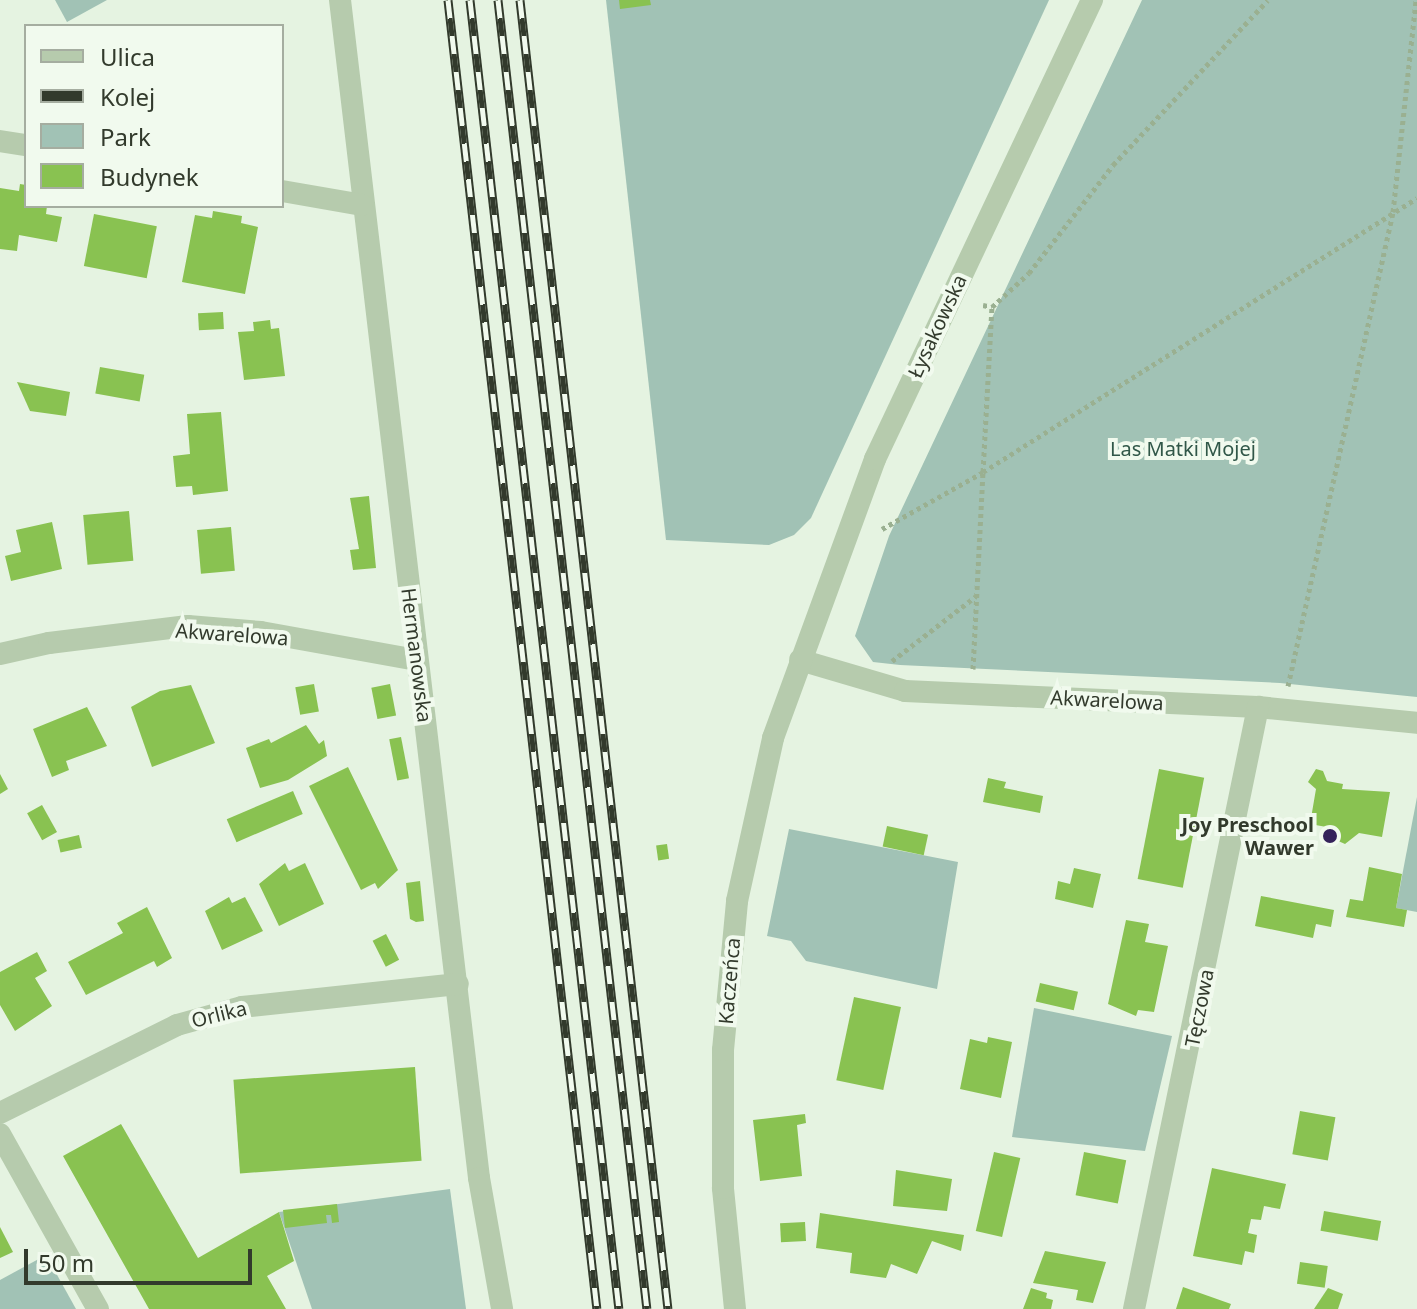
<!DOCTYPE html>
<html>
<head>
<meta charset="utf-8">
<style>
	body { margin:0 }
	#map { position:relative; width:1417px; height:1309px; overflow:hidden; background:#e5f3e1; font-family:"Noto Sans",sans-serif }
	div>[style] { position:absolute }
	.green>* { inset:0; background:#a1c2b5 }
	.building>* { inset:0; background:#89c251; transform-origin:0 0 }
	.path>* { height:5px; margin-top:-2.5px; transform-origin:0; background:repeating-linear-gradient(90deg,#9ab091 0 4px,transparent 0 8px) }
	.minor>* { height:22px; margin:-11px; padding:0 11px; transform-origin:11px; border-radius:11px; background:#b6cbad }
	.tertiary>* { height:22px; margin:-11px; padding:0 11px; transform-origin:11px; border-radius:11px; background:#b6cbad }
	.rail>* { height:9px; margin-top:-4.5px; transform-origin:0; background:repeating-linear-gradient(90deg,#f1faee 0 18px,#323a2c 0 36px); box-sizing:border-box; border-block:2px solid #323a2c }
	.dots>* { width:22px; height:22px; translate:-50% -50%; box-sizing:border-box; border:4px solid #f1faee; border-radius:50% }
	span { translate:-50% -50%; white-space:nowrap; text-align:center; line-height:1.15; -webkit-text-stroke:8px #f1faee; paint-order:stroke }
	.street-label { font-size:20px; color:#323a2c }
	.park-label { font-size:20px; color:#305748 }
	.poi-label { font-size:20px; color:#323a2c; font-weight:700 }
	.right { translate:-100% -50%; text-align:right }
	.legend { position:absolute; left:24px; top:24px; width:260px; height:184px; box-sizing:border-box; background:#f1faee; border:2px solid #a5ada0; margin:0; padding:10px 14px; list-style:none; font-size:24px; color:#323a2c }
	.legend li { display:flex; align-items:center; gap:16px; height:40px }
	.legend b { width:40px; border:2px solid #a5ada0 }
	.scale { position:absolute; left:24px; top:1249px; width:228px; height:36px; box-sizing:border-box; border:4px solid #323a2c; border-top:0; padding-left:10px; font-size:24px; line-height:28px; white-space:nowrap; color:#323a2c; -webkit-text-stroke:6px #f1faee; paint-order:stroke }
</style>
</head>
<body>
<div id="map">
	<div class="green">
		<div style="clip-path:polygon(55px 0,107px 0,67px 22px)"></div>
		<div style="clip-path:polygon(606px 0,1049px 0,811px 518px,794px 535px,769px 545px,666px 540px)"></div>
		<div style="clip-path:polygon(1142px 0,1417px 0,1417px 697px,1280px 683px,900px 665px,873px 662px,855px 636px,889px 536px)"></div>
		<div style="clip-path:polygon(1417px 797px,1417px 912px,1396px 908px)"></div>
		<div style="clip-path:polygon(789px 829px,958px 862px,937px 989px,806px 961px,791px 941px,767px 936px)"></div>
		<div style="clip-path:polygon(1034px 1008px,1172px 1036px,1145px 1151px,1012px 1137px)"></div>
		<div style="clip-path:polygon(450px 1189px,466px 1309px,312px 1309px,279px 1212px)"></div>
		<div style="clip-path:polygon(46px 1255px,76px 1309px,0 1309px,0 1280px)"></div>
	</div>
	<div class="building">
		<div style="clip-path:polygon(619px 0,650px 0,651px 5px,620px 9px)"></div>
		<div style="clip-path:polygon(20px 184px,26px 185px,26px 206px,47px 206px,46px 214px,62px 217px,57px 242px,19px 235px,17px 251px,0 249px,0 188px,19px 191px)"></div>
		<div style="clip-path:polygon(213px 211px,242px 216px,241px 223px,258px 227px,245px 294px,182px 282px,195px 215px,212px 218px)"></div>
		<div style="left:94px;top:214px;width:64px;height:53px;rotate:11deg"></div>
		<div style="left:223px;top:312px;width:17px;height:25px;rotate:87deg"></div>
		<div style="clip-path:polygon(270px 320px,271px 329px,279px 328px,285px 376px,244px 380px,238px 332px,254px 331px,253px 322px)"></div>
		<div style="left:100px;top:367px;width:45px;height:27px;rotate:10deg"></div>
		<div style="clip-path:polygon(17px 382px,70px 392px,66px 416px,30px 411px)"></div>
		<div style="clip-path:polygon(221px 412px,228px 491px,193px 495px,192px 486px,176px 487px,173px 456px,190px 454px,187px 414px)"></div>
		<div style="clip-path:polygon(369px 496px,376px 568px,353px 570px,350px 550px,359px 549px,350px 498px)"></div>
		<div style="left:129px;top:511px;width:50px;height:46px;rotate:85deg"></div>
		<div style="clip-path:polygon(52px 522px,62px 569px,11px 581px,5px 556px,21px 552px,16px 530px)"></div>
		<div style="left:231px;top:527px;width:44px;height:34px;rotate:85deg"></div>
		<div style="left:314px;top:684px;width:28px;height:19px;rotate:80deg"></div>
		<div style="left:390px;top:684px;width:32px;height:19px;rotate:79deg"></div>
		<div style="clip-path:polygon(191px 685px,215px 743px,152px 767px,131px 707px,160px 691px)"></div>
		<div style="clip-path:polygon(87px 707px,107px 746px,66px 761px,69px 770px,52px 777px,33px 729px)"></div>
		<div style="clip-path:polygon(306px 725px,319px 744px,324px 740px,327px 756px,288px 780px,260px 788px,246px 748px,269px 739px,271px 743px)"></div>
		<div style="left:401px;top:737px;width:42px;height:12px;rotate:79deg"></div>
		<div style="clip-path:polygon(348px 767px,398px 870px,378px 889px,375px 883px,361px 890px,309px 786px)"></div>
		<div style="left:1159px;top:769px;width:46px;height:112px;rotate:11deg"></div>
		<div style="clip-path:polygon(1316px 769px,1323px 771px,1327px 781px,1343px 784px,1342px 789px,1390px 792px,1382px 837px,1359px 833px,1345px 844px,1336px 840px,1332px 828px,1310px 824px,1316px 789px,1308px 782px)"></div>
		<div style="clip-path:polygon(0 774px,8px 789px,0 794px)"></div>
		<div style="clip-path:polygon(988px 778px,1006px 782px,1004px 788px,1043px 796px,1040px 813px,983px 802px)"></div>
		<div style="left:293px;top:791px;width:25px;height:72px;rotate:67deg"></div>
		<div style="left:42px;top:805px;width:31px;height:17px;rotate:61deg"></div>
		<div style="left:887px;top:826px;width:42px;height:21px;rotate:12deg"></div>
		<div style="left:79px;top:835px;width:13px;height:22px;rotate:77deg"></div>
		<div style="left:667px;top:844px;width:15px;height:11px;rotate:82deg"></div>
		<div style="clip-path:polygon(285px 863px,289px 871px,305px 863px,324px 904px,279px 926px,259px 884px)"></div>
		<div style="clip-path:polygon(1369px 867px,1402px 874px,1396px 908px,1407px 910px,1404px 927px,1346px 917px,1350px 899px,1363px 901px)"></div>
		<div style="clip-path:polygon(1074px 868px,1101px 874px,1093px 908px,1055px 899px,1058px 881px,1070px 884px)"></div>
		<div style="clip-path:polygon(420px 881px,424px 921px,416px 922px,410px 919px,406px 883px)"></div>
		<div style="clip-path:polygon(1261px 896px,1334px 910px,1331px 927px,1316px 924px,1313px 938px,1255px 926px)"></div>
		<div style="clip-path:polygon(229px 897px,232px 903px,245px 897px,263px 931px,222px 950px,205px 911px)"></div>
		<div style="clip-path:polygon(147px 907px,172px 958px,157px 967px,154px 961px,86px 995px,68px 962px,123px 933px,117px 923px)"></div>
		<div style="clip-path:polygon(1126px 920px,1149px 924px,1145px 942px,1168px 946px,1154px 1012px,1138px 1010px,1136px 1016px,1108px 1004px)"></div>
		<div style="left:386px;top:934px;width:29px;height:15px;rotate:63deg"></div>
		<div style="clip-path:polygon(37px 952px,47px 971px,35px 978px,52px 1006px,15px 1031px,0 1005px,0 972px)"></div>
		<div style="left:1040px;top:983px;width:39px;height:19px;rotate:13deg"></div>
		<div style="left:854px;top:997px;width:48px;height:85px;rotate:12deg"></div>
		<div style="clip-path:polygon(988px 1037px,1012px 1042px,1001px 1098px,960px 1089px,970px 1039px,987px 1043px)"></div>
		<div style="left:415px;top:1067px;width:94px;height:182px;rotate:86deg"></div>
		<div style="left:1300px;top:1111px;width:36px;height:44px;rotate:10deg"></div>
		<div style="clip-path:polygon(805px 1114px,806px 1123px,797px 1125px,802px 1176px,760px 1181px,753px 1120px)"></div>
		<div style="clip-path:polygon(121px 1124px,198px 1258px,279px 1212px,294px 1261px,267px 1276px,286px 1309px,149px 1309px,63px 1156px)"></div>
		<div style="left:994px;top:1152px;width:27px;height:81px;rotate:13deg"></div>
		<div style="left:1084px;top:1152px;width:43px;height:44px;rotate:11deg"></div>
		<div style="clip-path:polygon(1212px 1168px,1286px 1184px,1280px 1209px,1264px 1206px,1261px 1220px,1251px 1219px,1248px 1233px,1257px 1235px,1254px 1253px,1245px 1251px,1242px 1265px,1193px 1256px)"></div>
		<div style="clip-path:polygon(896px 1170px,952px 1179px,947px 1211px,893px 1206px)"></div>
		<div style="clip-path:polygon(337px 1204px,339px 1222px,332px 1223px,331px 1215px,326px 1215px,327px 1223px,285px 1228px,283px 1210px)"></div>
		<div style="left:1324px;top:1211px;width:58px;height:20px;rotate:10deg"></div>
		<div style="clip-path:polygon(820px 1213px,964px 1235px,961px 1251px,932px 1241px,917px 1274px,891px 1264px,886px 1278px,850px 1273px,852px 1253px,816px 1248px)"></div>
		<div style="left:805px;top:1222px;width:19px;height:25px;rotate:87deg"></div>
		<div style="clip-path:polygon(0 1227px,13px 1252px,0 1258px)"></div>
		<div style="clip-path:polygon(1045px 1251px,1106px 1262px,1093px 1303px,1076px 1300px,1078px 1290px,1033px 1283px)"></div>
		<div style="left:1300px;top:1262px;width:28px;height:22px;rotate:8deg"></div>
		<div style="clip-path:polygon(1183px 1287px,1231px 1304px,1229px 1309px,1176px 1309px)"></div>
		<div style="clip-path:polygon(1031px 1288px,1047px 1293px,1046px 1298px,1053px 1300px,1051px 1309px,1023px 1309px)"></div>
		<div style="clip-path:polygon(1328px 1288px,1343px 1294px,1338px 1309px,1314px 1309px)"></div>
	</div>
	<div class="path">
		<div style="left:983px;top:305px;width:9px;rotate:13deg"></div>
		<div style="left:992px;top:307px;width:50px;rotate:-42.6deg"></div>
		<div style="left:1029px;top:273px;width:137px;rotate:-52.1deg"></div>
		<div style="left:1113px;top:165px;width:226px;rotate:-46.8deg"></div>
		<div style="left:882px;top:529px;width:116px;rotate:-29.4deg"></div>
		<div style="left:983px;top:472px;width:165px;rotate:-86.9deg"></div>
		<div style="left:892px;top:661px;width:106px;rotate:-37.7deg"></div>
		<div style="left:973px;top:669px;width:197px;rotate:-87.1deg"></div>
		<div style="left:983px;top:472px;width:513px;rotate:-32.27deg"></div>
		<div style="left:1288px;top:686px;width:485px;rotate:-77.5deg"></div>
		<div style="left:1393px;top:212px;width:213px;rotate:-83.8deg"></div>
	</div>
	<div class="minor">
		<div style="left:340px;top:0;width:1186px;rotate:83.27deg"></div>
		<div style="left:479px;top:1178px;width:133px;rotate:80deg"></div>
		<div style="left:0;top:141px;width:26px;rotate:9deg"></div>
		<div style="left:282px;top:191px;width:81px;rotate:9.9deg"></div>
		<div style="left:0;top:654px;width:50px;rotate:-12.7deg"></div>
		<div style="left:49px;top:643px;width:140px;rotate:-7deg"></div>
		<div style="left:188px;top:626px;width:73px;rotate:4.7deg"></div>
		<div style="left:261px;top:632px;width:158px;rotate:10.2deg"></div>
		<div style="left:800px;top:660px;width:109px;rotate:16.4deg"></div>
		<div style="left:905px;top:691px;width:353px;rotate:2.6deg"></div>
		<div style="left:1258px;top:707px;width:160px;rotate:5.7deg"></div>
		<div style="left:0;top:1113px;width:198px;rotate:-26.4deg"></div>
		<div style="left:177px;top:1025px;width:67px;rotate:-15.5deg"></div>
		<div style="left:242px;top:1007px;width:217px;rotate:-6.1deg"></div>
		<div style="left:0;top:1134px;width:201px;rotate:60.8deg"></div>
		<div style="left:1134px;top:1309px;width:615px;rotate:-78.36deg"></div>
	</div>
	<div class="tertiary">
		<div style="left:735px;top:1309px;width:122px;rotate:-95.7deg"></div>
		<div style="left:723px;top:1188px;width:138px;rotate:-90deg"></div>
		<div style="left:723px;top:1050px;width:150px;rotate:-84.6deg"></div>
		<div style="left:737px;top:901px;width:167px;rotate:-77.5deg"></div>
		<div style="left:773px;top:738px;width:297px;rotate:-69.9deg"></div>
		<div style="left:875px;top:459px;width:508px;rotate:-64.7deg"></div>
	</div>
	<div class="rail">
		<div style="left:448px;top:0;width:1317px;rotate:83.51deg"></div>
		<div style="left:470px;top:0;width:1317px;rotate:83.51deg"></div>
		<div style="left:498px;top:0;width:1317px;rotate:83.51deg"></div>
		<div style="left:520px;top:0;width:1317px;rotate:83.55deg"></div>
	</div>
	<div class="dots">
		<div style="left:1330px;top:836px;background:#34225a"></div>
	</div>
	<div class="street-label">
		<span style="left:937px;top:326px;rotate:-65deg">Łysakowska</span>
		<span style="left:232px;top:634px;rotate:4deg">Akwarelowa</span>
		<span style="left:417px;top:655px;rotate:83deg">Hermanowska</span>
		<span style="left:1107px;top:700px;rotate:3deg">Akwarelowa</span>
		<span style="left:729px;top:981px;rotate:-85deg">Kaczeńca</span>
		<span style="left:1199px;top:1008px;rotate:-79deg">Tęczowa</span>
		<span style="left:219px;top:1014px;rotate:-14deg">Orlika</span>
	</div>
	<div class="park-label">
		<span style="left:1183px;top:448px">Las Matki Mojej</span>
	</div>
	<div class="poi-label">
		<span class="right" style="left:1314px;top:836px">Joy Preschool<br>Wawer</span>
	</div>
	<ul class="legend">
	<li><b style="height:10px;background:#b6cbad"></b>Ulica</li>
	<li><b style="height:10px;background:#323a2c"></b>Kolej</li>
	<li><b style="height:22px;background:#a1c2b5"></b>Park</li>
	<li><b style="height:22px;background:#89c251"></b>Budynek</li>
	</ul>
	<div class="scale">50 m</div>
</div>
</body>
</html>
